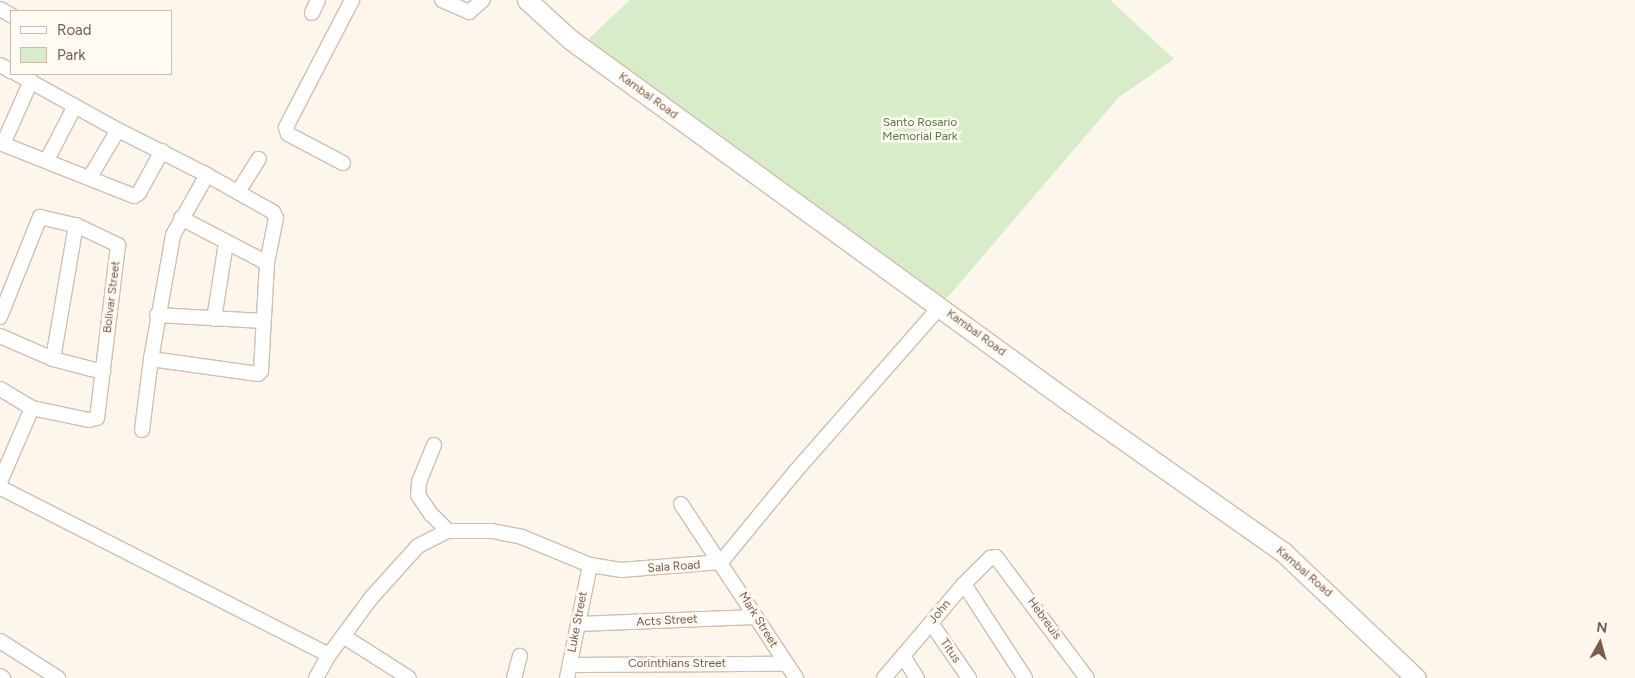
<!DOCTYPE html>
<html>
<head>
<meta charset="utf-8">
<style>
	body { margin:0 }
	#map { position:relative; width:1635px; height:678px; overflow:hidden; background:#fdf6ec; font-family:Figtree,sans-serif }
	div>[style] { position:absolute }
	.green>* { inset:0; background:#d8ecc9 }
	.roads { filter:drop-shadow(1px 0 #d1beb0) drop-shadow(-1px 0 #d1beb0) drop-shadow(0 1px #d1beb0) drop-shadow(0 -1px #d1beb0) }
	.minor>* { height:14px; margin:-7px; padding:0 7px; transform-origin:7px; border-radius:7px; background:#fff }
	.secondary>* { height:19px; margin:-9.5px; padding:0 9.5px; transform-origin:9.5px; border-radius:9.5px; background:#fff }
	span { translate:-50% -50%; white-space:nowrap; text-align:center; line-height:1.15; -webkit-text-stroke:5px #fffaf3; paint-order:stroke }
	.street-label { font-size:12px; color:#7a5c4d }
	.park-label { font-size:12px; color:#537a41 }
	.legend { position:absolute; left:10px; top:10px; width:162px; height:65px; box-sizing:border-box; background:#fffaf3; border:1px solid #cabbb1; margin:0; padding:6px 9px; list-style:none; font-size:15px; color:#7a5c4d }
	.legend li { display:flex; align-items:center; gap:10px; height:25px }
	.legend b { width:25px; border:1px solid #cabbb1 }
	.north { position:absolute; left:1575px; top:618px; width:50px; height:50px; -webkit-text-stroke:4px #fffaf3; paint-order:stroke; rotate:7deg; font-size:14px; font-weight:700; line-height:20px; text-align:center; color:#7a5c4d }
	.north::after { content:''; display:block; margin:auto; width:18px; height:22px; background:#7a5c4d; clip-path:polygon(50% 0,100% 100%,50% 72%,0 100%) }
</style>
</head>
<body>
<div id="map">
	<div class="green">
		<div style="clip-path:polygon(630px 0,1110px 0,1174px 59px,1119px 97px,941px 305px,580px 47px)"></div>
	</div>
	<div class="roads">
		<div class="minor">
			<div style="left:442px;top:0;width:30px;rotate:24deg"></div>
			<div style="left:469px;top:12px;width:18px;rotate:-41deg"></div>
			<div style="left:0;top:9px;width:13px;rotate:29deg"></div>
			<div style="left:312px;top:13px;width:14px;rotate:-65deg"></div>
			<div style="left:0;top:65px;width:13px;rotate:29deg"></div>
			<div style="left:17px;top:74px;width:115px;rotate:29deg"></div>
			<div style="left:118px;top:130px;width:100px;rotate:26.8deg"></div>
			<div style="left:207px;top:175px;width:76px;rotate:29.3deg"></div>
			<div style="left:273px;top:212px;width:7px;rotate:63deg"></div>
			<div style="left:276px;top:218px;width:46px;rotate:101.3deg"></div>
			<div style="left:267px;top:263px;width:108px;rotate:93.2deg"></div>
			<div style="left:261px;top:371px;width:4px;rotate:135deg"></div>
			<div style="left:258px;top:374px;width:108px;rotate:-172deg"></div>
			<div style="left:151px;top:359px;width:126px;rotate:-79.9deg"></div>
			<div style="left:173px;top:235px;width:69px;rotate:-60.5deg"></div>
			<div style="left:0;top:143px;width:144px;rotate:21.6deg"></div>
			<div style="left:134px;top:196px;width:6px;rotate:-31deg"></div>
			<div style="left:139px;top:193px;width:48px;rotate:-61.3deg"></div>
			<div style="left:3px;top:144px;width:69px;rotate:-66deg"></div>
			<div style="left:47px;top:160px;width:61px;rotate:-62.6deg"></div>
			<div style="left:343px;top:163px;width:62px;rotate:-152.2deg"></div>
			<div style="left:288px;top:134px;width:7px;rotate:-106deg"></div>
			<div style="left:286px;top:127px;width:143px;rotate:-62.5deg"></div>
			<div style="left:90px;top:177px;width:55px;rotate:-59.2deg"></div>
			<div style="left:238px;top:192px;width:39px;rotate:-58deg"></div>
			<div style="left:181px;top:218px;width:97px;rotate:27.6deg"></div>
			<div style="left:157px;top:315px;width:106px;rotate:3.2deg"></div>
			<div style="left:0;top:317px;width:108px;rotate:-68.2deg"></div>
			<div style="left:40px;top:217px;width:37px;rotate:13deg"></div>
			<div style="left:76px;top:225px;width:47px;rotate:25.5deg"></div>
			<div style="left:118px;top:245px;width:174px;rotate:96.9deg"></div>
			<div style="left:97px;top:418px;width:8px;rotate:166deg"></div>
			<div style="left:89px;top:420px;width:58px;rotate:-168.1deg"></div>
			<div style="left:32px;top:408px;width:37px;rotate:-149deg"></div>
			<div style="left:214px;top:319px;width:77px;rotate:-81deg"></div>
			<div style="left:0;top:336px;width:58px;rotate:23.5deg"></div>
			<div style="left:53px;top:359px;width:52px;rotate:14.6deg"></div>
			<div style="left:53px;top:359px;width:136px;rotate:-80.3deg"></div>
			<div style="left:32px;top:408px;width:81px;rotate:113.4deg"></div>
			<div style="left:0;top:482px;width:6px;rotate:81deg"></div>
			<div style="left:1px;top:488px;width:368px;rotate:27deg"></div>
			<div style="left:329px;top:655px;width:71px;rotate:-53.6deg"></div>
			<div style="left:371px;top:598px;width:70px;rotate:-47.9deg"></div>
			<div style="left:418px;top:546px;width:34px;rotate:-27deg"></div>
			<div style="left:448px;top:531px;width:44px"></div>
			<div style="left:492px;top:531px;width:31px;rotate:11deg"></div>
			<div style="left:522px;top:537px;width:74px;rotate:22.4deg"></div>
			<div style="left:590px;top:565px;width:31px;rotate:9deg"></div>
			<div style="left:621px;top:570px;width:100px;rotate:-4.6deg"></div>
			<div style="left:721px;top:562px;width:115px;rotate:-50.6deg"></div>
			<div style="left:794px;top:473px;width:221px;rotate:-48.7deg"></div>
			<div style="left:142px;top:430px;width:72px;rotate:-82.8deg"></div>
			<div style="left:434px;top:445px;width:40px;rotate:112deg"></div>
			<div style="left:419px;top:482px;width:13px;rotate:94deg"></div>
			<div style="left:418px;top:495px;width:23px;rotate:56deg"></div>
			<div style="left:431px;top:514px;width:24px;rotate:45deg"></div>
			<div style="left:681px;top:504px;width:209px;rotate:56.5deg"></div>
			<div style="left:964px;top:584px;width:112px;rotate:57deg"></div>
			<div style="left:931px;top:623px;width:67px;rotate:55.4deg"></div>
			<div style="left:578px;top:624px;width:177px;rotate:-2.3deg"></div>
			<div style="left:343px;top:636px;width:78px;rotate:32.5deg"></div>
			<div style="left:0;top:641px;width:69px;rotate:32.5deg"></div>
			<div style="left:903px;top:656px;width:26px;rotate:58deg"></div>
			<div style="left:570px;top:665px;width:215px;rotate:-0.3deg"></div>
			<div style="left:0;top:676px;width:4px;rotate:34deg"></div>
			<div style="left:316px;top:678px;width:26px;rotate:-61deg"></div>
			<div style="left:514px;top:678px;width:23px;rotate:-75deg"></div>
			<div style="left:567px;top:678px;width:115px;rotate:-78.5deg"></div>
			<div style="left:884px;top:678px;width:123px;rotate:-49.6deg"></div>
			<div style="left:964px;top:584px;width:37px;rotate:-45deg"></div>
			<div style="left:990px;top:558px;width:6px;rotate:-9deg"></div>
			<div style="left:996px;top:557px;width:151px;rotate:53.1deg"></div>
		</div>
		<div class="secondary">
			<div style="left:527px;top:0;width:59px;rotate:42.3deg"></div>
			<div style="left:571px;top:40px;width:618px;rotate:35.98deg"></div>
			<div style="left:1071px;top:403px;width:259px;rotate:35.1deg"></div>
			<div style="left:1283px;top:552px;width:183px;rotate:43.5deg"></div>
		</div>
	</div>
	<div class="street-label">
		<span style="left:648px;top:96px;rotate:36deg">Kambal Road</span>
		<span style="left:112px;top:297px;rotate:-83deg">Bolivar Street</span>
		<span style="left:976px;top:333px;rotate:36deg">Kambal Road</span>
		<span style="left:674px;top:567px;rotate:-4deg">Sala Road</span>
		<span style="left:1304px;top:572px;rotate:41deg">Kambal Road</span>
		<span style="left:940px;top:612px;rotate:-50deg">John</span>
		<span style="left:1044px;top:619px;rotate:54deg">Hebreuis</span>
		<span style="left:758px;top:620px;rotate:58deg">Mark Street</span>
		<span style="left:667px;top:621px;rotate:-3deg">Acts Street</span>
		<span style="left:578px;top:622px;rotate:-79deg">Luke Street</span>
		<span style="left:950px;top:651px;rotate:56deg">Titus</span>
		<span style="left:677px;top:664px">Corinthians Street</span>
	</div>
	<div class="park-label">
		<span style="left:920px;top:130px">Santo Rosario<br>Memorial Park</span>
	</div>
	<ul class="legend">
	<li><b style="height:6px;background:#fff"></b>Road</li>
	<li><b style="height:14px;background:#d8ecc9"></b>Park</li>
	</ul>
	<div class="north">N</div>
</div>
</body>
</html>
